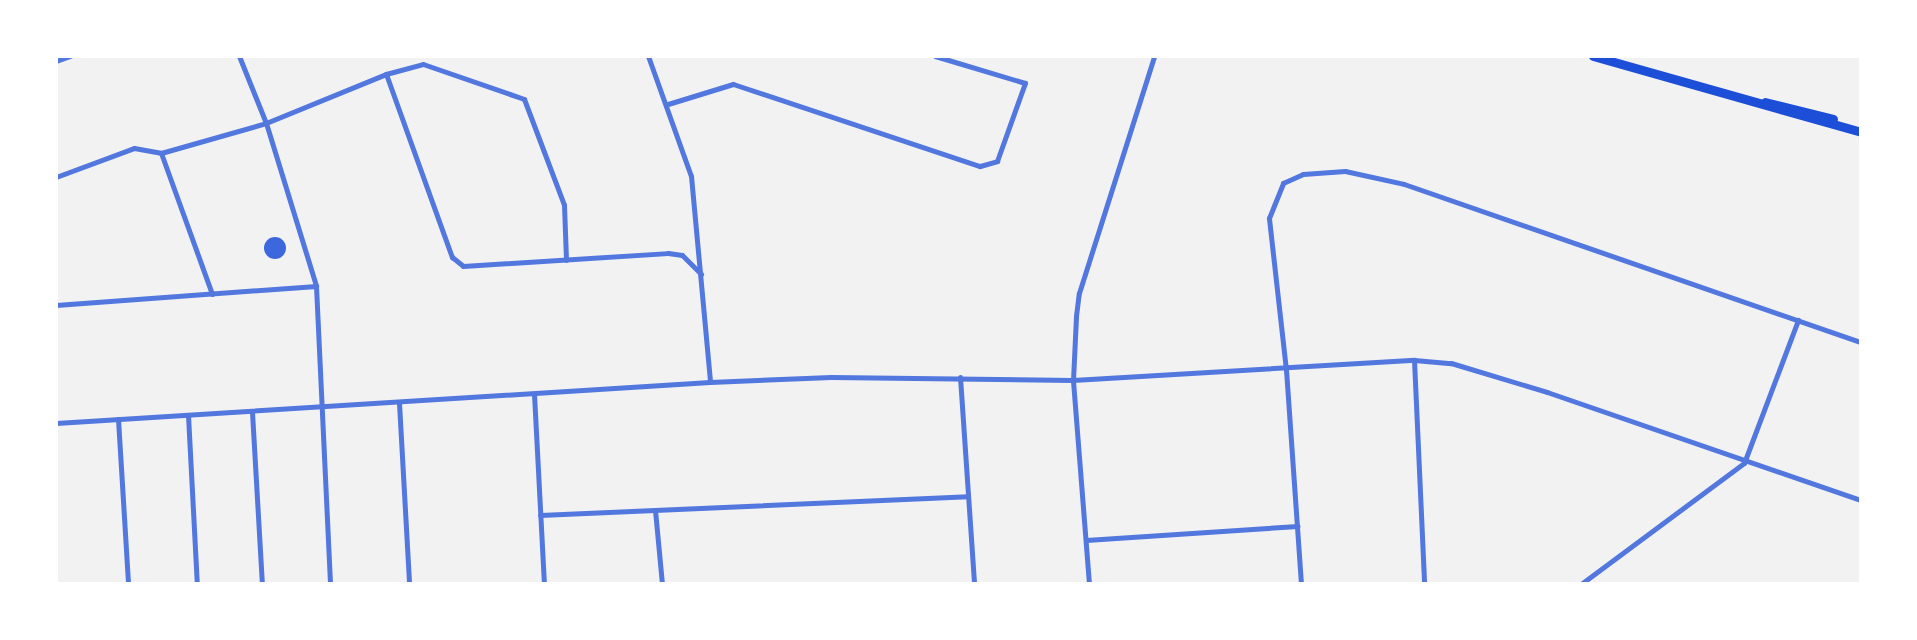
<!DOCTYPE html>
<html>
<head>
<meta charset="utf-8">
<style>
	body { margin:0 }
	#map { position:relative; width:1917px; height:640px; overflow:hidden; background:#f2f2f2; font-family:"PT Sans Narrow",sans-serif }
	div>[style] { position:absolute }
	.building>* { inset:0; background:#3d67dc }
	.round { border-radius:50% }
	.minor>* { height:5px; margin:-2.5px; padding:0 2.5px; transform-origin:2.5px; border-radius:2.5px; background:#5277de }
	.trunk>* { height:9px; margin:-4.5px; padding:0 4.5px; transform-origin:4.5px; border-radius:4.5px; background:#1d4ed8 }
	span { translate:-50% -50%; white-space:nowrap; text-align:center; line-height:1.15; -webkit-text-stroke:7px #fff; paint-order:stroke }
	.frame { position:absolute; inset:0; border:58px solid #fff; pointer-events:none }
</style>
</head>
<body>
<div id="map">
	<div class="building">
		<div class="round" style="left:264px;top:237px;width:22px;height:22px"></div>
	</div>
	<div class="minor">
		<div style="left:239px;top:56px;width:72px;rotate:68.1deg"></div>
		<div style="left:266px;top:123px;width:170px;rotate:72.9deg"></div>
		<div style="left:316px;top:286px;width:298px;rotate:87.3deg"></div>
		<div style="left:648px;top:56px;width:127px;rotate:70.3deg"></div>
		<div style="left:691px;top:176px;width:207px;rotate:84.7deg"></div>
		<div style="left:56px;top:61px;width:15px;rotate:-20deg"></div>
		<div style="left:386px;top:74px;width:195px;rotate:70.2deg"></div>
		<div style="left:452px;top:257px;width:14px;rotate:39deg"></div>
		<div style="left:463px;top:266px;width:205px;rotate:-3.6deg"></div>
		<div style="left:668px;top:253px;width:14px;rotate:8deg"></div>
		<div style="left:682px;top:255px;width:27px;rotate:45deg"></div>
		<div style="left:668px;top:104px;width:68px;rotate:-17.1deg"></div>
		<div style="left:733px;top:84px;width:260px;rotate:18.4deg"></div>
		<div style="left:980px;top:166px;width:18px;rotate:-16deg"></div>
		<div style="left:997px;top:161px;width:83px;rotate:-70.3deg"></div>
		<div style="left:1025px;top:83px;width:94px;rotate:-163.3deg"></div>
		<div style="left:161px;top:153px;width:150px;rotate:70.1deg"></div>
		<div style="left:56px;top:177px;width:83px;rotate:-20.4deg"></div>
		<div style="left:134px;top:148px;width:27px;rotate:10deg"></div>
		<div style="left:161px;top:153px;width:109px;rotate:-15.9deg"></div>
		<div style="left:266px;top:123px;width:130px;rotate:-22.2deg"></div>
		<div style="left:386px;top:74px;width:38px;rotate:-15deg"></div>
		<div style="left:423px;top:64px;width:107px;rotate:19.1deg"></div>
		<div style="left:524px;top:99px;width:113px;rotate:69.3deg"></div>
		<div style="left:564px;top:205px;width:55px;rotate:87.9deg"></div>
		<div style="left:56px;top:305px;width:261px;rotate:-4.2deg"></div>
		<div style="left:1414px;top:360px;width:224px;rotate:87.4deg"></div>
		<div style="left:960px;top:377px;width:207px;rotate:86.1deg"></div>
		<div style="left:534px;top:394px;width:190px;rotate:87deg"></div>
		<div style="left:399px;top:403px;width:181px;rotate:86.8deg"></div>
		<div style="left:252px;top:412px;width:172px;rotate:86.7deg"></div>
		<div style="left:188px;top:415px;width:169px;rotate:87deg"></div>
		<div style="left:118px;top:419px;width:165px;rotate:86.5deg"></div>
		<div style="left:56px;top:423px;width:655px;rotate:-3.59deg"></div>
		<div style="left:710px;top:382px;width:121px;rotate:-2.4deg"></div>
		<div style="left:831px;top:377px;width:242px;rotate:0.7deg"></div>
		<div style="left:1073px;top:380px;width:342px;rotate:-3.4deg"></div>
		<div style="left:1414px;top:360px;width:37px;rotate:5deg"></div>
		<div style="left:1451px;top:363px;width:100px;rotate:16.8deg"></div>
		<div style="left:1547px;top:392px;width:332px;rotate:19deg"></div>
		<div style="left:655px;top:510px;width:74px;rotate:84.6deg"></div>
		<div style="left:540px;top:515px;width:428px;rotate:-2.5deg"></div>
		<div style="left:1086px;top:540px;width:212px;rotate:-3.8deg"></div>
		<div style="left:1089px;top:584px;width:205px;rotate:-94.5deg"></div>
		<div style="left:1073px;top:380px;width:64px;rotate:-87.3deg"></div>
		<div style="left:1076px;top:316px;width:23px;rotate:-83deg"></div>
		<div style="left:1079px;top:293px;width:249px;rotate:-72.4deg"></div>
		<div style="left:1301px;top:584px;width:215px;rotate:-94deg"></div>
		<div style="left:1286px;top:370px;width:153px;rotate:-96.4deg"></div>
		<div style="left:1269px;top:218px;width:38px;rotate:-68deg"></div>
		<div style="left:1283px;top:183px;width:22px;rotate:-24deg"></div>
		<div style="left:1303px;top:174px;width:42px;rotate:-4.1deg"></div>
		<div style="left:1345px;top:171px;width:60px;rotate:12.4deg"></div>
		<div style="left:1404px;top:184px;width:484px;rotate:19.1deg"></div>
		<div style="left:1581px;top:584px;width:203px;rotate:-36.6deg"></div>
		<div style="left:1744px;top:463px;width:153px;rotate:-69.3deg"></div>
	</div>
	<div class="trunk">
		<div style="left:1593px;top:56px;width:279px;rotate:15.8deg"></div>
		<div style="left:1765px;top:102px;width:70px;rotate:14deg"></div>
	</div>
	<div class="frame"></div>
</div>
</body>
</html>
